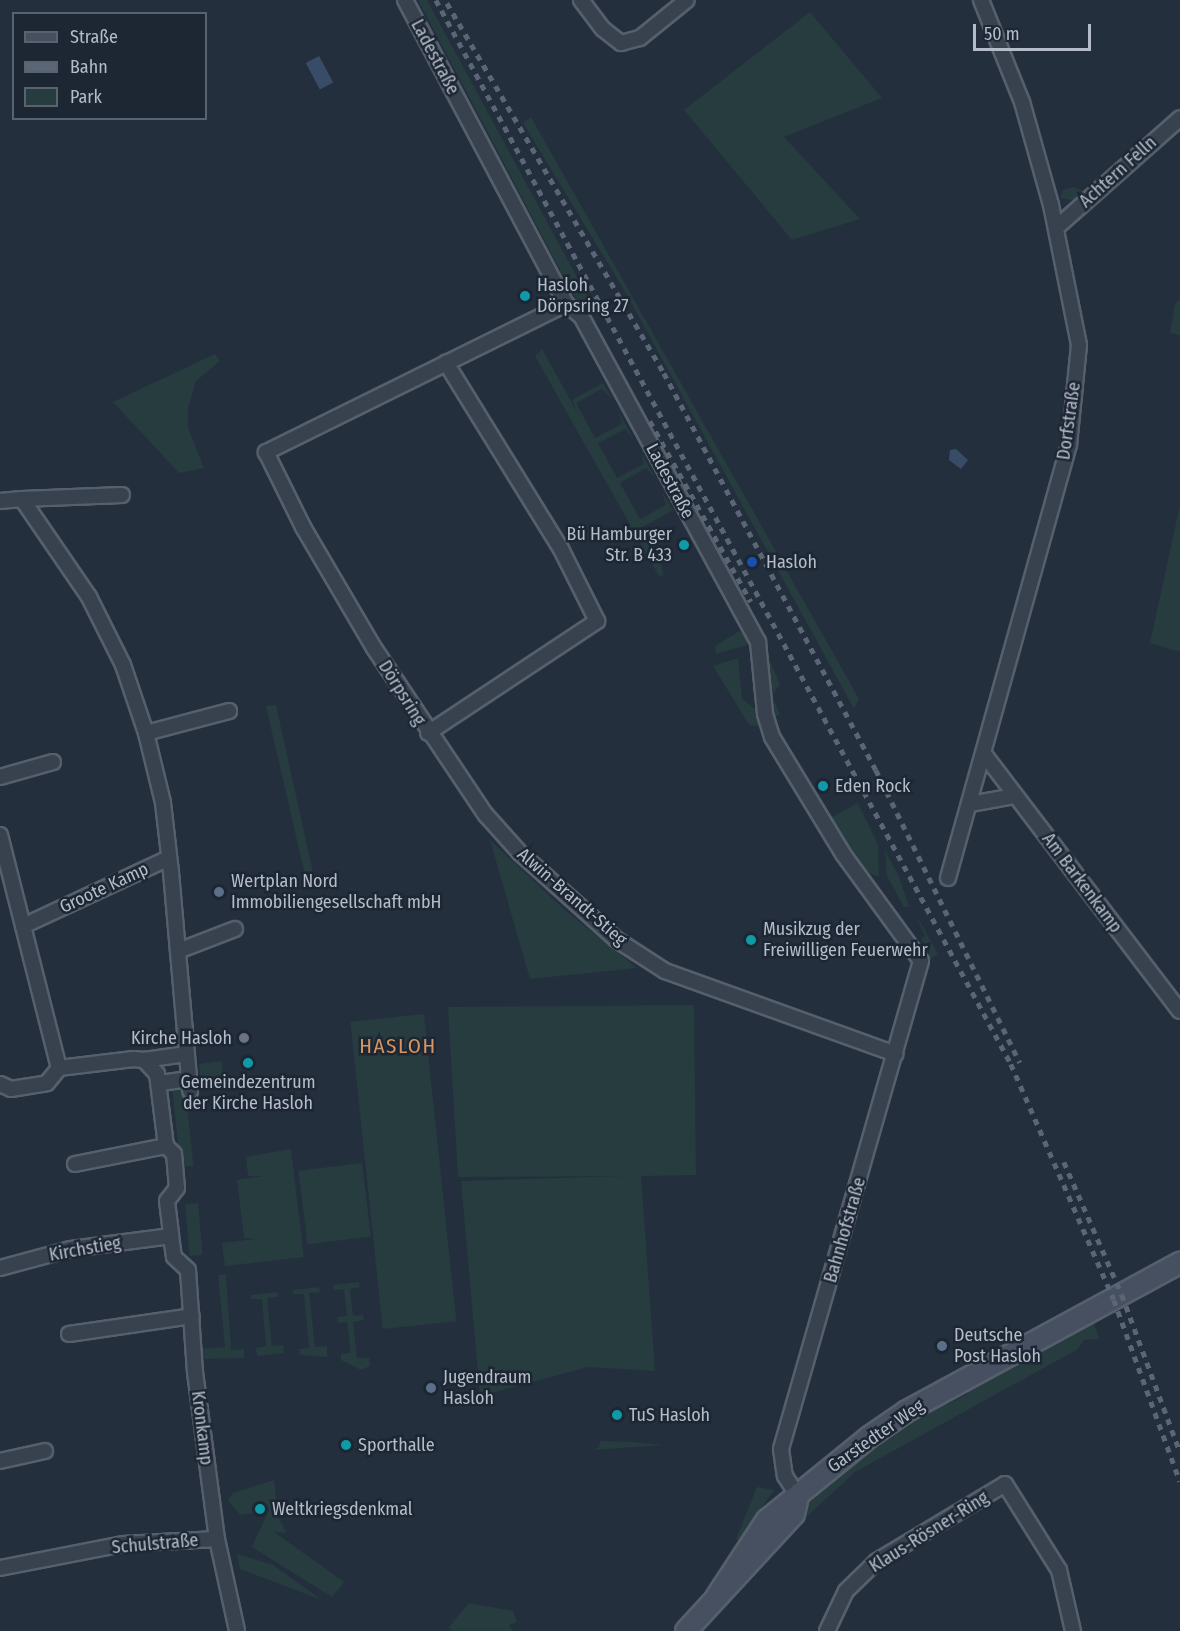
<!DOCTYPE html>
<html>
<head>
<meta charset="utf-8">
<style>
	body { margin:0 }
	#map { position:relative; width:1180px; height:1631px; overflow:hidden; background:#242f3e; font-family:"Fira Sans Condensed",sans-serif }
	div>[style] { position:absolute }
	.green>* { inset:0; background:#263c3f; transform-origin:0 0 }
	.water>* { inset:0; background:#394c67; transform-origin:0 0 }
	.roads { filter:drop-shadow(2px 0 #565f6c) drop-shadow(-2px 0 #565f6c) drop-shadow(0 2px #565f6c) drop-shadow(0 -2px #565f6c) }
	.street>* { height:14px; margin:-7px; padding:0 7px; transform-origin:7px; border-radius:7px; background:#38414e }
	.secondary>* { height:20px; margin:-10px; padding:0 10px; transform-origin:10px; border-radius:10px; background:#465061 }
	.rail>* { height:4.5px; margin-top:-2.25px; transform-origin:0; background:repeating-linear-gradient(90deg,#5a6575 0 6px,transparent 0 12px) }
	.dots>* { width:16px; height:16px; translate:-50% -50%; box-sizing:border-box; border:3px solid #1d2633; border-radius:50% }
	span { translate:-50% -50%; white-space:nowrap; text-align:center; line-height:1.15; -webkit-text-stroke:5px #1d2633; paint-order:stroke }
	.street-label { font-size:18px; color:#b4bcc9 }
	.poi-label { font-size:18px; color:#b4bcc9 }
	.left { translate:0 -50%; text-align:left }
	.right { translate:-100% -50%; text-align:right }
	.quarter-label { font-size:21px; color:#d59563; letter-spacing:1.5px }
	.legend { position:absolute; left:12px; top:12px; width:195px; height:108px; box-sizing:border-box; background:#1d2633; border:2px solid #59626f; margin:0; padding:8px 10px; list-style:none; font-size:18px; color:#b4bcc9 }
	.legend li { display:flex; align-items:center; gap:12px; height:30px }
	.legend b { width:30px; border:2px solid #59626f }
	.scale { position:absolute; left:973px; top:24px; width:118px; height:27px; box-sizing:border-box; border:3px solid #b4bcc9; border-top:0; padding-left:8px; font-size:18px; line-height:21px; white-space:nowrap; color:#b4bcc9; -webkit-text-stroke:4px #1d2633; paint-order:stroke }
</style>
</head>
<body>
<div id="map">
	<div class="green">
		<div style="clip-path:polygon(418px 0,427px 0,591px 303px,582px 307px,569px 287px)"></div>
		<div style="clip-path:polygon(810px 12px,882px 98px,784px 137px,860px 219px,792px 240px,684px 110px)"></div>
		<div style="clip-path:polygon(531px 117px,859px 699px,854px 709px,627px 295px,523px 123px)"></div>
		<div style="clip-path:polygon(1074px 187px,1087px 193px,1076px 201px,1060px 198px,1063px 190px)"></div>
		<div style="clip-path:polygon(1180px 299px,1180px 335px,1170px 333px,1175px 304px)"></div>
		<div style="clip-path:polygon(542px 349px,578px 414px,572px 400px,603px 383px,612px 399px,602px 389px,576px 403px,595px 438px,622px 424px,619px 412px,633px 439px,625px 429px,598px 443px,617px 478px,644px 464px,641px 452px,655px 478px,646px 468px,620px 483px,640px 519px,666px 505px,662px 492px,673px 510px,641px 528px,657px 551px,664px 575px,659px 576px,535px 356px)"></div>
		<div style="clip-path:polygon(215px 354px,220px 361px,196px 381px,188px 408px,188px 428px,204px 468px,179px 473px,113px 402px)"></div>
		<div style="clip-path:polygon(1180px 505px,1180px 652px,1150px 643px)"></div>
		<div style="clip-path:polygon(739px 631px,746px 635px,747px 645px,716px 654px,715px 646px)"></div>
		<div style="clip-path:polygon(766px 652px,780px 684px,772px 696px,780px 714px,772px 718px)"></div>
		<div style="clip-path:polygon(738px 658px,742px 699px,759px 712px,759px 726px,749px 725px,713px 666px)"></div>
		<div style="clip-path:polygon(276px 705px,314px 877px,309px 887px,304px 888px,305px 875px,266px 706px)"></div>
		<div style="clip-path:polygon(858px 803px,878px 845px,879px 877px,863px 870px,824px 821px)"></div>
		<div style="clip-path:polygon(490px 840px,567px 912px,637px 968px,530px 979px)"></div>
		<div style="clip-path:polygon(885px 850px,899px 877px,909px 907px,904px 907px,887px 876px)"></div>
		<div style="clip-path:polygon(915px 913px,938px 954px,929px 961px,929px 951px,921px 939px,925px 936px)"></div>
		<div style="clip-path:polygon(694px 1005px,696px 1175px,641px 1176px,655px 1371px,588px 1367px,480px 1396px,461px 1181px,627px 1176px,458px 1177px,448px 1007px)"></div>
		<div style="left:424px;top:1014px;width:309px;height:74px;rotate:84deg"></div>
		<div style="clip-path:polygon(222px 1061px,224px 1081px,195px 1085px,200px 1081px,199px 1064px)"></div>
		<div style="left:185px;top:1086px;width:80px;height:13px;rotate:84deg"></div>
		<div style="clip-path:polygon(291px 1149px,304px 1257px,225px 1266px,222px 1243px,255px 1239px,244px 1238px,237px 1180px,263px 1176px,248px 1176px,246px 1157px)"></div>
		<div style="left:362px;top:1163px;width:74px;height:64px;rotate:83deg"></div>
		<div style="left:198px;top:1203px;width:52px;height:13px;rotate:85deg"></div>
		<div style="clip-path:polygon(226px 1274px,231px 1350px,244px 1349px,244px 1358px,201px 1359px,201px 1349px,225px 1347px,218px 1275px)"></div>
		<div style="clip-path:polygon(359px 1282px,360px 1287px,350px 1289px,353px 1316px,363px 1315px,364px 1320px,353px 1322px,357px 1358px,369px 1358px,370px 1366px,361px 1370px,341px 1360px,341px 1354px,351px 1353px,347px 1322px,338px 1323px,337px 1317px,347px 1316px,344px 1289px,334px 1290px,333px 1285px)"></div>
		<div style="clip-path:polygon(319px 1287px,320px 1292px,309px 1293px,315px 1347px,327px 1346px,327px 1357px,300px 1355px,299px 1349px,309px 1348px,304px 1294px,293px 1294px,293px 1290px)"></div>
		<div style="clip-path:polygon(277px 1292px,278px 1297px,267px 1298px,272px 1346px,283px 1345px,284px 1353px,257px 1356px,256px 1348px,266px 1346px,262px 1299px,251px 1299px,251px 1295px)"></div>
		<div style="clip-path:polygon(1093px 1320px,1099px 1339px,1084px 1340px,1078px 1349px,855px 1472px,789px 1533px,787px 1530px,829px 1481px,885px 1435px,942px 1400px,948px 1404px,969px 1393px,971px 1385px)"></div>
		<div style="clip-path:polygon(600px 1441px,632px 1442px,663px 1445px,593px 1450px,599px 1447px)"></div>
		<div style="clip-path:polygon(274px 1480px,278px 1516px,286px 1533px,274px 1532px,344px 1582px,332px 1597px,252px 1547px,269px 1510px,266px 1506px,256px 1503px,253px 1513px,240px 1515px,228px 1500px,233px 1493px)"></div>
		<div style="clip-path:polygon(757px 1487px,774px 1490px,739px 1540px,736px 1539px)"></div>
		<div style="clip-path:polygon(237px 1554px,273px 1565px,322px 1600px,240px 1569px)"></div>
		<div style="clip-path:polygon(469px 1603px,513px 1611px,517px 1622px,509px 1625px,513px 1631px,452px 1631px,449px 1627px)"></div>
	</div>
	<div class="water">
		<div style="left:319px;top:56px;width:30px;height:15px;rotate:62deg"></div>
		<div style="clip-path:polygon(956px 449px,968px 460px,961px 469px,949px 460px,950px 450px)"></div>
	</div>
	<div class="roads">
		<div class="street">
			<div style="left:405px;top:0;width:344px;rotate:62.1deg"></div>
			<div style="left:566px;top:304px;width:19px;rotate:39deg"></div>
			<div style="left:581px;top:316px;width:371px;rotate:61.5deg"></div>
			<div style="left:758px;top:642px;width:72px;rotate:84.4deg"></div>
			<div style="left:765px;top:714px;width:24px;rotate:73deg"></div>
			<div style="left:772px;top:737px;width:137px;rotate:58.7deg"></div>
			<div style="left:843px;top:854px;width:132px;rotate:53.9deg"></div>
			<div style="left:921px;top:961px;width:508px;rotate:106.01deg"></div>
			<div style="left:781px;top:1449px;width:27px;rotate:82deg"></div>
			<div style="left:785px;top:1476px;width:24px;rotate:57deg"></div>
			<div style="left:581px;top:0;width:36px;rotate:53deg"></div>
			<div style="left:603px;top:29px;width:23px;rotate:38deg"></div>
			<div style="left:621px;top:43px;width:20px;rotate:-15deg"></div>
			<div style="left:640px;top:38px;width:60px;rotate:-39deg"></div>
			<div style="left:1057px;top:227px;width:164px;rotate:-41.5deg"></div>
			<div style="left:566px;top:304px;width:335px;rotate:153.7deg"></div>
			<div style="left:266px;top:452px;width:84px;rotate:63.7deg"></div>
			<div style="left:303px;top:527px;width:140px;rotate:59.6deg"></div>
			<div style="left:374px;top:648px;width:201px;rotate:56.2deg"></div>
			<div style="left:486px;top:815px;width:51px;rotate:48.2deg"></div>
			<div style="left:520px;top:853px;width:130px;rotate:41.9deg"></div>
			<div style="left:617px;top:940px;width:57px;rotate:32.9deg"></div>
			<div style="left:665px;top:971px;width:245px;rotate:19.8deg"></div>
			<div style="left:22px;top:499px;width:100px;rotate:-2.3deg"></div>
			<div style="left:0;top:501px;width:22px;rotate:-5deg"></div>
			<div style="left:22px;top:499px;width:119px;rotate:55.6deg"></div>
			<div style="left:89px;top:597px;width:76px;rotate:63.4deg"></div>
			<div style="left:123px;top:665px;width:72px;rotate:71.3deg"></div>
			<div style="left:146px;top:733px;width:72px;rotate:76.3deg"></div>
			<div style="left:163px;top:803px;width:69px;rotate:83.4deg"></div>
			<div style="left:171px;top:872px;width:220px;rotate:85deg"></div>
			<div style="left:146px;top:733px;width:86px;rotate:-14.8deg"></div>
			<div style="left:428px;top:733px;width:203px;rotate:-33.5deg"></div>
			<div style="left:597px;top:621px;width:80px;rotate:-116.6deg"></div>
			<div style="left:561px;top:549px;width:219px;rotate:-121.7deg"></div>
			<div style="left:984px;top:754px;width:323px;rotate:52.7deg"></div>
			<div style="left:0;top:777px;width:55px;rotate:-15.8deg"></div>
			<div style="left:970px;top:804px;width:46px;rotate:-10.1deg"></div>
			<div style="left:0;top:835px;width:94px;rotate:75.8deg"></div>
			<div style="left:23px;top:926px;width:159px;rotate:-25deg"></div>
			<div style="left:948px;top:878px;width:450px;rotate:-74.4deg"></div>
			<div style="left:1069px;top:445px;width:100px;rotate:-84.3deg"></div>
			<div style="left:1079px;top:345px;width:143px;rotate:-101.3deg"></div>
			<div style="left:1051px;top:205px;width:107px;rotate:-105.7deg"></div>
			<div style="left:1022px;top:102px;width:110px;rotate:-111.9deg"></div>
			<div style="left:23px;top:926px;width:146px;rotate:75.8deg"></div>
			<div style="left:178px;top:951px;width:61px;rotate:-21.1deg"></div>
			<div style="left:144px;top:1060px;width:42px;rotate:-8.1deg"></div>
			<div style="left:160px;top:1083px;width:29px;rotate:-8deg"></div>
			<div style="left:0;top:1084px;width:12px;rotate:24deg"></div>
			<div style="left:11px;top:1089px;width:36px;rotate:-9deg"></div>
			<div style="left:47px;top:1083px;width:19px;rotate:-51deg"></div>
			<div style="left:59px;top:1068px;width:75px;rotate:-6.9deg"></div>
			<div style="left:133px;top:1059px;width:11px;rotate:5deg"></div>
			<div style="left:144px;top:1060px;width:19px;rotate:47deg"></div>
			<div style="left:157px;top:1074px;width:73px;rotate:82.9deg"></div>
			<div style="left:166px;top:1146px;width:11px;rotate:45deg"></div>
			<div style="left:174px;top:1154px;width:34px;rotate:85deg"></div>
			<div style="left:177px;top:1188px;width:16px;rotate:128deg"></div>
			<div style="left:167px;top:1201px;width:35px;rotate:83deg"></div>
			<div style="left:171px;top:1236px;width:21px;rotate:82deg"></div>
			<div style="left:174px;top:1257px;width:19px;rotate:43deg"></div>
			<div style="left:188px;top:1270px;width:102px;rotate:86.1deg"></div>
			<div style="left:195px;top:1372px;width:168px;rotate:82.5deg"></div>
			<div style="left:217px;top:1539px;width:94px;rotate:77.7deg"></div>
			<div style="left:75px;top:1164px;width:93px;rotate:-11.2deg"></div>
			<div style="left:0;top:1268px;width:73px;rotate:-15deg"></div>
			<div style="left:71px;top:1249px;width:101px;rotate:-7.4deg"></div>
			<div style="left:69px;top:1334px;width:124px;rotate:-8.3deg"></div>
			<div style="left:0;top:1461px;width:46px;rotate:-12.5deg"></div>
			<div style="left:0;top:1568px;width:125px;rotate:-11deg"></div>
			<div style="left:123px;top:1544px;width:94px;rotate:-3deg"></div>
			<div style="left:827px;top:1631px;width:44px;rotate:-64.6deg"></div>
			<div style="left:846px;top:1591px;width:43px;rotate:-44.1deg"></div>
			<div style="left:877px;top:1561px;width:149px;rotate:-31deg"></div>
			<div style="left:1005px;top:1484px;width:102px;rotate:57.9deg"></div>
			<div style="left:1059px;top:1570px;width:63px;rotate:77.1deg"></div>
		</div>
		<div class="secondary">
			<div style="left:717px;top:1596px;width:91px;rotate:-56.7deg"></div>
			<div style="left:767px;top:1520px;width:132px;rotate:-39.1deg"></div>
			<div style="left:869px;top:1437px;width:46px;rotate:-34.4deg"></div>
			<div style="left:907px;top:1411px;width:311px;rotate:-28.5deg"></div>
			<div style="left:686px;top:1631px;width:159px;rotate:-47.3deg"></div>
			<div style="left:794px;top:1514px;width:18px;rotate:-77deg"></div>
		</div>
	</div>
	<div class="rail">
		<div style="left:436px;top:0;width:1209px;rotate:61.61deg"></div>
		<div style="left:1011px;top:1064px;width:257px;rotate:66.4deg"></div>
		<div style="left:1114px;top:1300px;width:193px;rotate:70deg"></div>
		<div style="left:447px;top:3px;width:429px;rotate:59.6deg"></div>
		<div style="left:664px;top:373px;width:450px;rotate:61.9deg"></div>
		<div style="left:876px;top:770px;width:326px;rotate:63.8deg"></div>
		<div style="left:650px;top:421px;width:207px;rotate:60.8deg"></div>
		<div style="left:1064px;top:1162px;width:145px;rotate:66.4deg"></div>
		<div style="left:1122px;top:1295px;width:167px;rotate:69.7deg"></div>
	</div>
	<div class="dots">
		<div style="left:525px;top:296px;background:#0f9aa8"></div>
		<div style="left:684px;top:545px;background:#0f9aa8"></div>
		<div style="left:752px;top:562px;background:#1a4fb4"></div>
		<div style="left:823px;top:786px;background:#0f9aa8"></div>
		<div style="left:219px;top:892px;background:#5c6f8a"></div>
		<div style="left:751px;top:940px;background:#0f9aa8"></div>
		<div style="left:244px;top:1038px;background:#6b7280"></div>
		<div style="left:248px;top:1063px;background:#0f9aa8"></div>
		<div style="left:942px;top:1346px;background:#5c6f8a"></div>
		<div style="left:431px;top:1388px;background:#5c6f8a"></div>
		<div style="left:617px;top:1415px;background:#0f9aa8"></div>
		<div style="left:346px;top:1445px;background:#0f9aa8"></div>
		<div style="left:260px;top:1509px;background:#0f9aa8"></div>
	</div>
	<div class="street-label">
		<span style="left:435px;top:57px;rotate:62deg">Ladestraße</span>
		<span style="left:1118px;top:172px;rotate:-42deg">Achtern Felln</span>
		<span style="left:1069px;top:421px;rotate:-82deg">Dorfstraße</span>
		<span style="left:670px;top:481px;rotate:62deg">Ladestraße</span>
		<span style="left:402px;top:693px;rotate:58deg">Dörpsring</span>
		<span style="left:1082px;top:883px;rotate:53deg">Am Barkenkamp</span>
		<span style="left:104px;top:888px;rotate:-25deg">Groote Kamp</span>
		<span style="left:572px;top:897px;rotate:41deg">Alwin-Brandt-Stieg</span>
		<span style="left:845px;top:1230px;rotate:-74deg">Bahnhofstraße</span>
		<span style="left:85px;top:1249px;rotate:-10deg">Kirchstieg</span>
		<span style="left:202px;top:1428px;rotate:83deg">Kronkamp</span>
		<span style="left:876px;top:1436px;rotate:-35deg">Garstedter Weg</span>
		<span style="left:929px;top:1532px;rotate:-32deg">Klaus-Rösner-Ring</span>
		<span style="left:155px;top:1544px;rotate:-5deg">Schulstraße</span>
	</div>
	<div class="poi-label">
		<span class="left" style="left:537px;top:296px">Hasloh<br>Dörpsring 27</span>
		<span class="right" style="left:672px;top:545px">Bü Hamburger<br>Str. B 433</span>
		<span class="left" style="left:766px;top:562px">Hasloh</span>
		<span class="left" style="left:835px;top:786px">Eden Rock</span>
		<span class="left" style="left:231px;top:892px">Wertplan Nord<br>Immobiliengesellschaft mbH</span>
		<span class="left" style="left:763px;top:940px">Musikzug der<br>Freiwilligen Feuerwehr</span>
		<span class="right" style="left:232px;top:1038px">Kirche Hasloh</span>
		<span style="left:248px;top:1093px">Gemeindezentrum<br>der Kirche Hasloh</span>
		<span class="left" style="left:954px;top:1346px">Deutsche<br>Post Hasloh</span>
		<span class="left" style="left:443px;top:1388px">Jugendraum<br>Hasloh</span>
		<span class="left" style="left:629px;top:1415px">TuS Hasloh</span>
		<span class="left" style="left:358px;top:1445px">Sporthalle</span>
		<span class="left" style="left:272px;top:1509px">Weltkriegsdenkmal</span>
	</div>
	<div class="quarter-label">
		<span style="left:398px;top:1046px">HASLOH</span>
	</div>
	<ul class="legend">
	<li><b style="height:8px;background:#465061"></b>Straße</li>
	<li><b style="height:8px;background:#5a6575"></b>Bahn</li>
	<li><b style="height:16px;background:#263c3f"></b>Park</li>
	</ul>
	<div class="scale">50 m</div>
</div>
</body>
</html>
